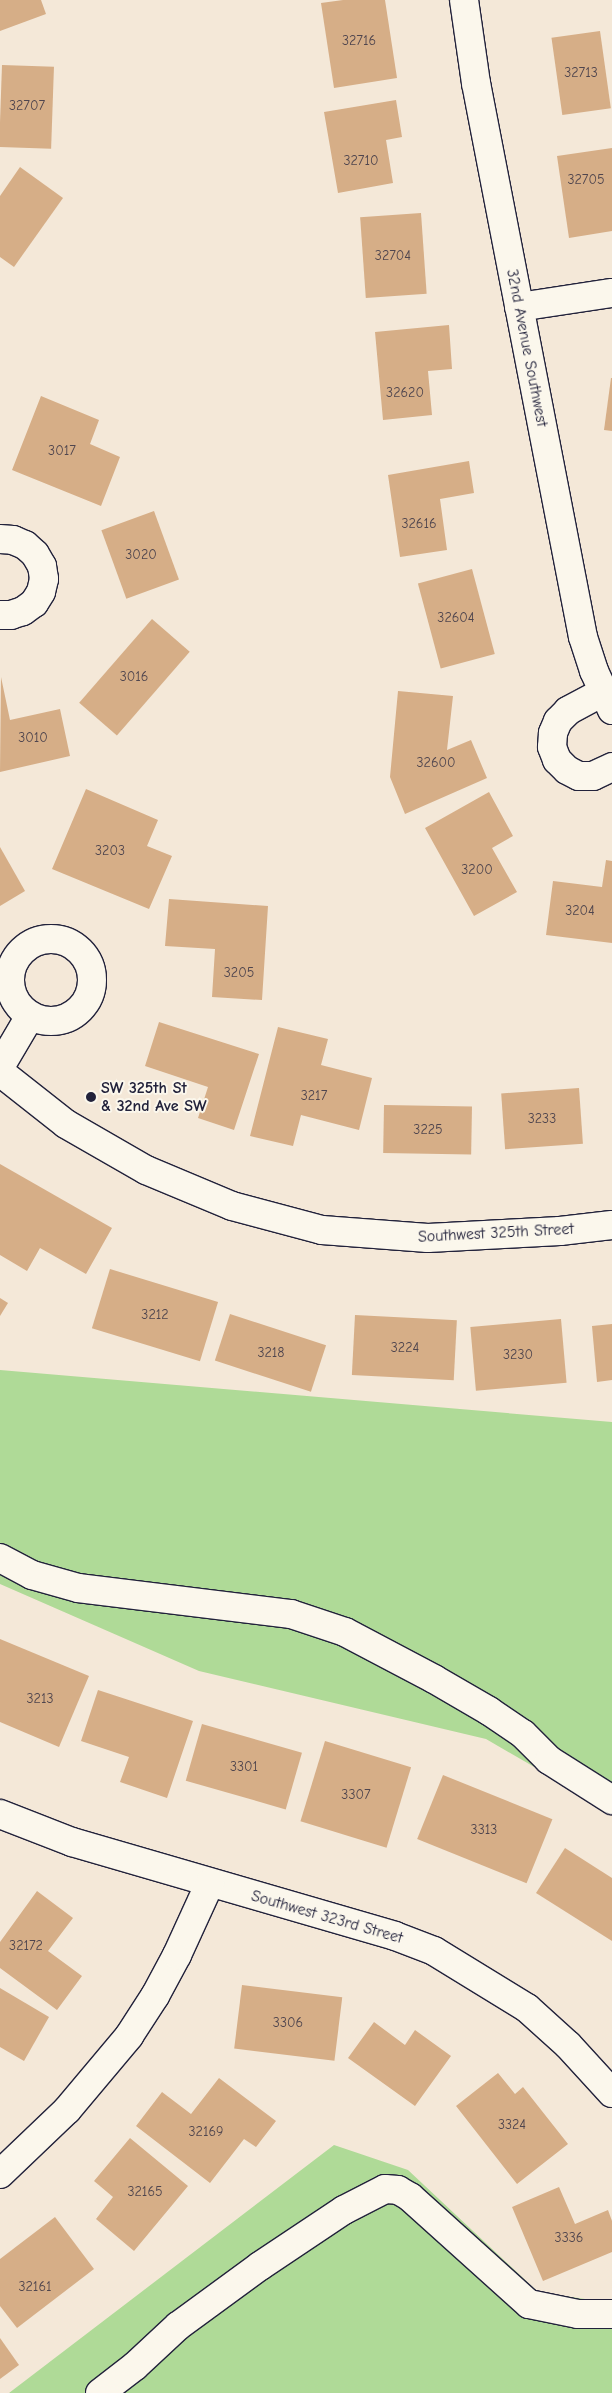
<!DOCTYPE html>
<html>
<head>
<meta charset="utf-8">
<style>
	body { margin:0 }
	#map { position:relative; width:612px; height:2393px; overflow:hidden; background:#f4e8d8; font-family:"Comic Neue",sans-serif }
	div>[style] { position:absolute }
	.green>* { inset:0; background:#afda97 }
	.building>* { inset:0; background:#d6ae87; transform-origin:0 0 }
	.roads { filter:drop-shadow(1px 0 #22223b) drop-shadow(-1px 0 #22223b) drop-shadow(0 1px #22223b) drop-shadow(0 -1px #22223b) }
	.minor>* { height:28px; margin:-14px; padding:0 14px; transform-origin:14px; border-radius:14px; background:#fbf7ec }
	.minor>.ring { margin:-14px; padding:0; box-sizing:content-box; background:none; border:28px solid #fbf7ec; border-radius:50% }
	.dots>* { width:14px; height:14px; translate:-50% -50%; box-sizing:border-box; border:2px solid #fbf7ec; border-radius:50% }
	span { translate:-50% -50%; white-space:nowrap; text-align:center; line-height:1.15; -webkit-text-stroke:4px #fbf7ec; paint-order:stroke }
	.number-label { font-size:14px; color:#4f454e }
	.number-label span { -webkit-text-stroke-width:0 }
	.street-label { font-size:16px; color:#22223b }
	.poi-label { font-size:16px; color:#22223b; font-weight:700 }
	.left { translate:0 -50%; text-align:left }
</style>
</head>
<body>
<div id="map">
	<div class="green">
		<div style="clip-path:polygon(0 1370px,612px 1422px,612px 1812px,486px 1739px,199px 1671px,0 1584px)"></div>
		<div style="clip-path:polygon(334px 2145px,408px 2170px,538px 2292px,612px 2303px,612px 2393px,9px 2393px)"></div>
	</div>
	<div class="building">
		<div style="clip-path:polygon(0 0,41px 0,46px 14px,0 31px)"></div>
		<div style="clip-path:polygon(343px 0,385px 0,397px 78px,334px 88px,321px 3px)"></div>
		<div style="left:600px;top:31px;width:78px;height:49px;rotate:82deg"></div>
		<div style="left:2px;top:65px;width:52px;height:82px;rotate:2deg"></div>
		<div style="clip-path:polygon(396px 100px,402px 137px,386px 140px,393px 183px,338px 193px,324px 112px)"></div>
		<div style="clip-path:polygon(612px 148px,612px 231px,569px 238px,557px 156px)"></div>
		<div style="clip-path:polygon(20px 167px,63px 198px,14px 267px,0 257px,0 196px)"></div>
		<div style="left:421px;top:213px;width:81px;height:61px;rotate:86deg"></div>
		<div style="clip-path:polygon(449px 325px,452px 369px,428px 371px,432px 415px,383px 420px,375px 332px)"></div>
		<div style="clip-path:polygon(611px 378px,612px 378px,612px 431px,604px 430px)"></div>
		<div style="clip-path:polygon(41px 396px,99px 420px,90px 444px,120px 457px,101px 506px,12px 470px)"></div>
		<div style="clip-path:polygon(469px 461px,474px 493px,440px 499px,447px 550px,400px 557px,388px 475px)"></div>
		<div style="left:154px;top:511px;width:73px;height:56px;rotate:70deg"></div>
		<div style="left:472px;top:569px;width:88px;height:56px;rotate:75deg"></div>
		<div style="left:152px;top:619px;width:50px;height:111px;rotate:41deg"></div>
		<div style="clip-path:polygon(1px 677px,10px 720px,60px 709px,70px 756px,0 772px)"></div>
		<div style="clip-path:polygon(398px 691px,453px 696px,447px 750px,471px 740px,487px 778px,405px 814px,390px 777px)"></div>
		<div style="clip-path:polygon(86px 789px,158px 820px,147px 846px,172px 856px,149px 909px,52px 869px)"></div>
		<div style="clip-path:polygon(489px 792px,513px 836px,492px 848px,517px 892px,474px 916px,425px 828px)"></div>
		<div style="clip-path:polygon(0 847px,25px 891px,0 906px)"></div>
		<div style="clip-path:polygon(606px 860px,612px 861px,612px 943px,546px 935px,553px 881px,602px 887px)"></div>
		<div style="clip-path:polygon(169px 899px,268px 906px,262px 1000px,212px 997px,215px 949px,165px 946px)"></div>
		<div style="clip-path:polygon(159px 1022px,259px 1054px,234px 1130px,198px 1118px,208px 1087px,145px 1066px)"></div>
		<div style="clip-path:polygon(278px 1027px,328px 1039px,321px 1065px,372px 1078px,359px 1130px,301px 1115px,293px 1146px,250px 1136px)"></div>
		<div style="left:579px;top:1088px;width:56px;height:78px;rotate:86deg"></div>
		<div style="left:384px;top:1105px;width:88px;height:48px;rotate:1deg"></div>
		<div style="clip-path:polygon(0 1164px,112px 1228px,86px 1274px,40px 1248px,27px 1271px,0 1255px)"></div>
		<div style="left:110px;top:1269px;width:113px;height:62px;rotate:17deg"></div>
		<div style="clip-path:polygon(0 1298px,8px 1303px,0 1316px)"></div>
		<div style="left:230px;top:1314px;width:101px;height:49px;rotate:18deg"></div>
		<div style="left:355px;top:1315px;width:102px;height:60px;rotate:3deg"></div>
		<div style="left:561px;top:1319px;width:64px;height:91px;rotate:85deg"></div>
		<div style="clip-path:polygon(612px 1324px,612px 1380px,597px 1382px,592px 1326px)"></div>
		<div style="clip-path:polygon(0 1639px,89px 1676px,59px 1747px,0 1722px)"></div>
		<div style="clip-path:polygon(98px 1690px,193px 1721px,167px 1798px,120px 1782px,129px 1757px,81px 1741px)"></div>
		<div style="left:202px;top:1724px;width:104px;height:59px;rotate:16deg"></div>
		<div style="left:325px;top:1741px;width:90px;height:84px;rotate:17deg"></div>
		<div style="left:443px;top:1775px;width:118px;height:69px;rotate:22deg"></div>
		<div style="clip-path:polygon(565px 1848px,612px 1878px,612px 1941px,536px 1893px)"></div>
		<div style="clip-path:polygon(37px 1891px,73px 1918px,48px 1951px,82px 1976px,57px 2010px,0 1968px,0 1942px)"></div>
		<div style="left:242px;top:1985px;width:101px;height:64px;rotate:7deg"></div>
		<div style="clip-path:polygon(0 1988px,49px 2017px,24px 2061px,0 2047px)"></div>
		<div style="clip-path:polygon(374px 2022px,405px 2045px,415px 2030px,451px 2056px,415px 2106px,348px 2058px)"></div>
		<div style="clip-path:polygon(498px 2073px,515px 2094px,523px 2087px,568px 2144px,517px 2184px,456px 2106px)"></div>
		<div style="clip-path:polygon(219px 2078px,276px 2121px,256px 2147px,244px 2139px,210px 2183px,136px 2126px,162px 2092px,191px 2114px)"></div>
		<div style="clip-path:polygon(130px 2138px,188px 2186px,134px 2251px,96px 2219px,113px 2197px,94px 2181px)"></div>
		<div style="clip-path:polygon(559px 2187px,575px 2224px,608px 2210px,612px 2221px,612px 2252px,543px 2281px,512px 2207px)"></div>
		<div style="clip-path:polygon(55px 2217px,94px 2269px,17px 2328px,0 2306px,0 2259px)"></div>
		<div style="clip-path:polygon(0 2338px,19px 2365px,0 2379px)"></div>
	</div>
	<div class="roads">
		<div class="minor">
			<div style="left:464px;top:0;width:84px;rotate:81.8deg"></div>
			<div style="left:476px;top:83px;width:564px;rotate:79.07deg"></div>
			<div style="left:583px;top:637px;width:36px;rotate:72deg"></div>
			<div style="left:594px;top:671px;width:43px;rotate:65.2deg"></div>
			<div style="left:519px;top:307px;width:94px;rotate:-8.6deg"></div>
			<div style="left:0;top:539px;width:13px;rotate:4deg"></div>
			<div style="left:13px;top:540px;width:13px;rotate:23deg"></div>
			<div style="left:25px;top:545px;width:13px;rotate:42deg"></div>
			<div style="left:35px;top:554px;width:14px;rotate:60deg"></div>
			<div style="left:42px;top:566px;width:13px;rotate:81deg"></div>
			<div style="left:44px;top:579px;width:13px;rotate:103deg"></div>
			<div style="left:41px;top:592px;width:13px;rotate:122deg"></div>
			<div style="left:34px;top:603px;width:14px;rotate:144deg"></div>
			<div style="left:23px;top:611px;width:13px;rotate:162deg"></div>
			<div style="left:11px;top:615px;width:11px;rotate:180deg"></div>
			<div style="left:603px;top:692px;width:40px;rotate:152deg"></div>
			<div style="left:568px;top:711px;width:14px;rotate:135deg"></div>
			<div style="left:558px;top:721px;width:13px;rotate:113deg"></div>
			<div style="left:553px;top:733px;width:14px;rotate:94deg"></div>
			<div style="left:552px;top:747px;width:14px;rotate:69deg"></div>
			<div style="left:557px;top:760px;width:14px;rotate:45deg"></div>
			<div style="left:567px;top:770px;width:13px;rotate:27deg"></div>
			<div style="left:579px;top:776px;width:14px"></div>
			<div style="left:593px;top:776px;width:21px;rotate:-25deg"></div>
			<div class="ring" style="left:10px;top:939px;width:54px;height:54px"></div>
			<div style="left:0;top:1067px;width:59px;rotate:-59.5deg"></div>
			<div style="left:0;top:1072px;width:84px;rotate:38.2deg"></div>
			<div style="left:66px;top:1124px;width:92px;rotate:29.9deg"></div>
			<div style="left:146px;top:1170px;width:93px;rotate:22.7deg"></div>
			<div style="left:232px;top:1206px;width:93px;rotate:14.9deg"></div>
			<div style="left:322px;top:1230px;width:106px;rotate:4.3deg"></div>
			<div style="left:428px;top:1238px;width:132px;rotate:-3deg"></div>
			<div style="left:560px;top:1231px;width:52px;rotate:-6.6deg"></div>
			<div style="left:0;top:1558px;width:36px;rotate:28deg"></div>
			<div style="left:32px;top:1575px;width:48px;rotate:15.8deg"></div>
			<div style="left:78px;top:1588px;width:215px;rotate:7deg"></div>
			<div style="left:291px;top:1614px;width:57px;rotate:18.4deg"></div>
			<div style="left:345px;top:1632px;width:101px;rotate:27.8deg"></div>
			<div style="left:434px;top:1679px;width:64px;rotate:30.2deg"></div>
			<div style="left:489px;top:1711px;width:41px;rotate:34.1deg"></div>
			<div style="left:523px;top:1734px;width:37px;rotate:45deg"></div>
			<div style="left:549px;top:1760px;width:75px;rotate:32.4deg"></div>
			<div style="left:0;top:1814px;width:77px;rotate:21.3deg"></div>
			<div style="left:72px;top:1842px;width:336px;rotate:16.2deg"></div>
			<div style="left:395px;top:1936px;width:42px;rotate:21deg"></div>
			<div style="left:434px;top:1951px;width:109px;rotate:31.5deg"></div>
			<div style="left:527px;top:2008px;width:55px;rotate:42.1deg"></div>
			<div style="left:568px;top:2045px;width:65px;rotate:47.5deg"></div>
			<div style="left:0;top:2174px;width:93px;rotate:-43.7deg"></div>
			<div style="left:67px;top:2110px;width:97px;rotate:-50deg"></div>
			<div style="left:129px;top:2036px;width:48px;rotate:-57deg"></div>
			<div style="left:155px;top:1996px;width:47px;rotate:-61.8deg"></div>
			<div style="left:177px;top:1955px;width:79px;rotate:-65.4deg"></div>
			<div style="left:100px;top:2393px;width:44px;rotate:-37.6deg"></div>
			<div style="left:135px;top:2366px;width:59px;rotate:-42.9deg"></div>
			<div style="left:178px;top:2326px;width:102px;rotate:-36.2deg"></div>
			<div style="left:260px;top:2266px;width:101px;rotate:-33.7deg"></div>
			<div style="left:344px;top:2210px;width:46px;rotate:-27.1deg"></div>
			<div style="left:385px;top:2189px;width:13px;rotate:4deg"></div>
			<div style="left:398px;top:2190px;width:14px;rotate:30deg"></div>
			<div style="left:410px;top:2197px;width:160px;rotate:42deg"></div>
			<div style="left:529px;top:2304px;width:50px;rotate:11.5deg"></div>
			<div style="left:578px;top:2314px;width:34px"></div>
		</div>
	</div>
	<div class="dots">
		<div style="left:91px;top:1097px;background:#22223b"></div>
	</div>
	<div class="number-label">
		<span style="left:359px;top:41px">32716</span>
		<span style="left:581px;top:73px">32713</span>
		<span style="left:27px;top:106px">32707</span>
		<span style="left:361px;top:161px">32710</span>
		<span style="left:586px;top:180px">32705</span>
		<span style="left:393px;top:256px">32704</span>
		<span style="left:405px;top:393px">32620</span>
		<span style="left:62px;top:451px">3017</span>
		<span style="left:419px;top:524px">32616</span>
		<span style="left:141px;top:555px">3020</span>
		<span style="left:456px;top:618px">32604</span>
		<span style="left:134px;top:677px">3016</span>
		<span style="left:33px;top:738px">3010</span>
		<span style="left:436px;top:763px">32600</span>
		<span style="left:110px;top:851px">3203</span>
		<span style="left:477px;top:870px">3200</span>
		<span style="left:580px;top:911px">3204</span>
		<span style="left:239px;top:973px">3205</span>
		<span style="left:314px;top:1096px">3217</span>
		<span style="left:542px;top:1119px">3233</span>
		<span style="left:428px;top:1130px">3225</span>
		<span style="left:155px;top:1315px">3212</span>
		<span style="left:405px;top:1348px">3224</span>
		<span style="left:271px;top:1353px">3218</span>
		<span style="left:518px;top:1355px">3230</span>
		<span style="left:40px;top:1699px">3213</span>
		<span style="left:244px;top:1767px">3301</span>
		<span style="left:356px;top:1795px">3307</span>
		<span style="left:484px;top:1830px">3313</span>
		<span style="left:26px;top:1946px">32172</span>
		<span style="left:288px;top:2023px">3306</span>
		<span style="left:512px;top:2125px">3324</span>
		<span style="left:206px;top:2132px">32169</span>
		<span style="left:145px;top:2192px">32165</span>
		<span style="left:569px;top:2238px">3336</span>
		<span style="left:35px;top:2287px">32161</span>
	</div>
	<div class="street-label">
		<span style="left:527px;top:348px;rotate:79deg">32nd Avenue Southwest</span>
		<span style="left:496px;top:1233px;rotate:-3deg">Southwest 325th Street</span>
		<span style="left:327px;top:1917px;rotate:16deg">Southwest 323rd Street</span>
	</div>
	<div class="poi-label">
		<span class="left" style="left:101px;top:1097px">SW 325th St<br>&amp; 32nd Ave SW</span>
	</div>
</div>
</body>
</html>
